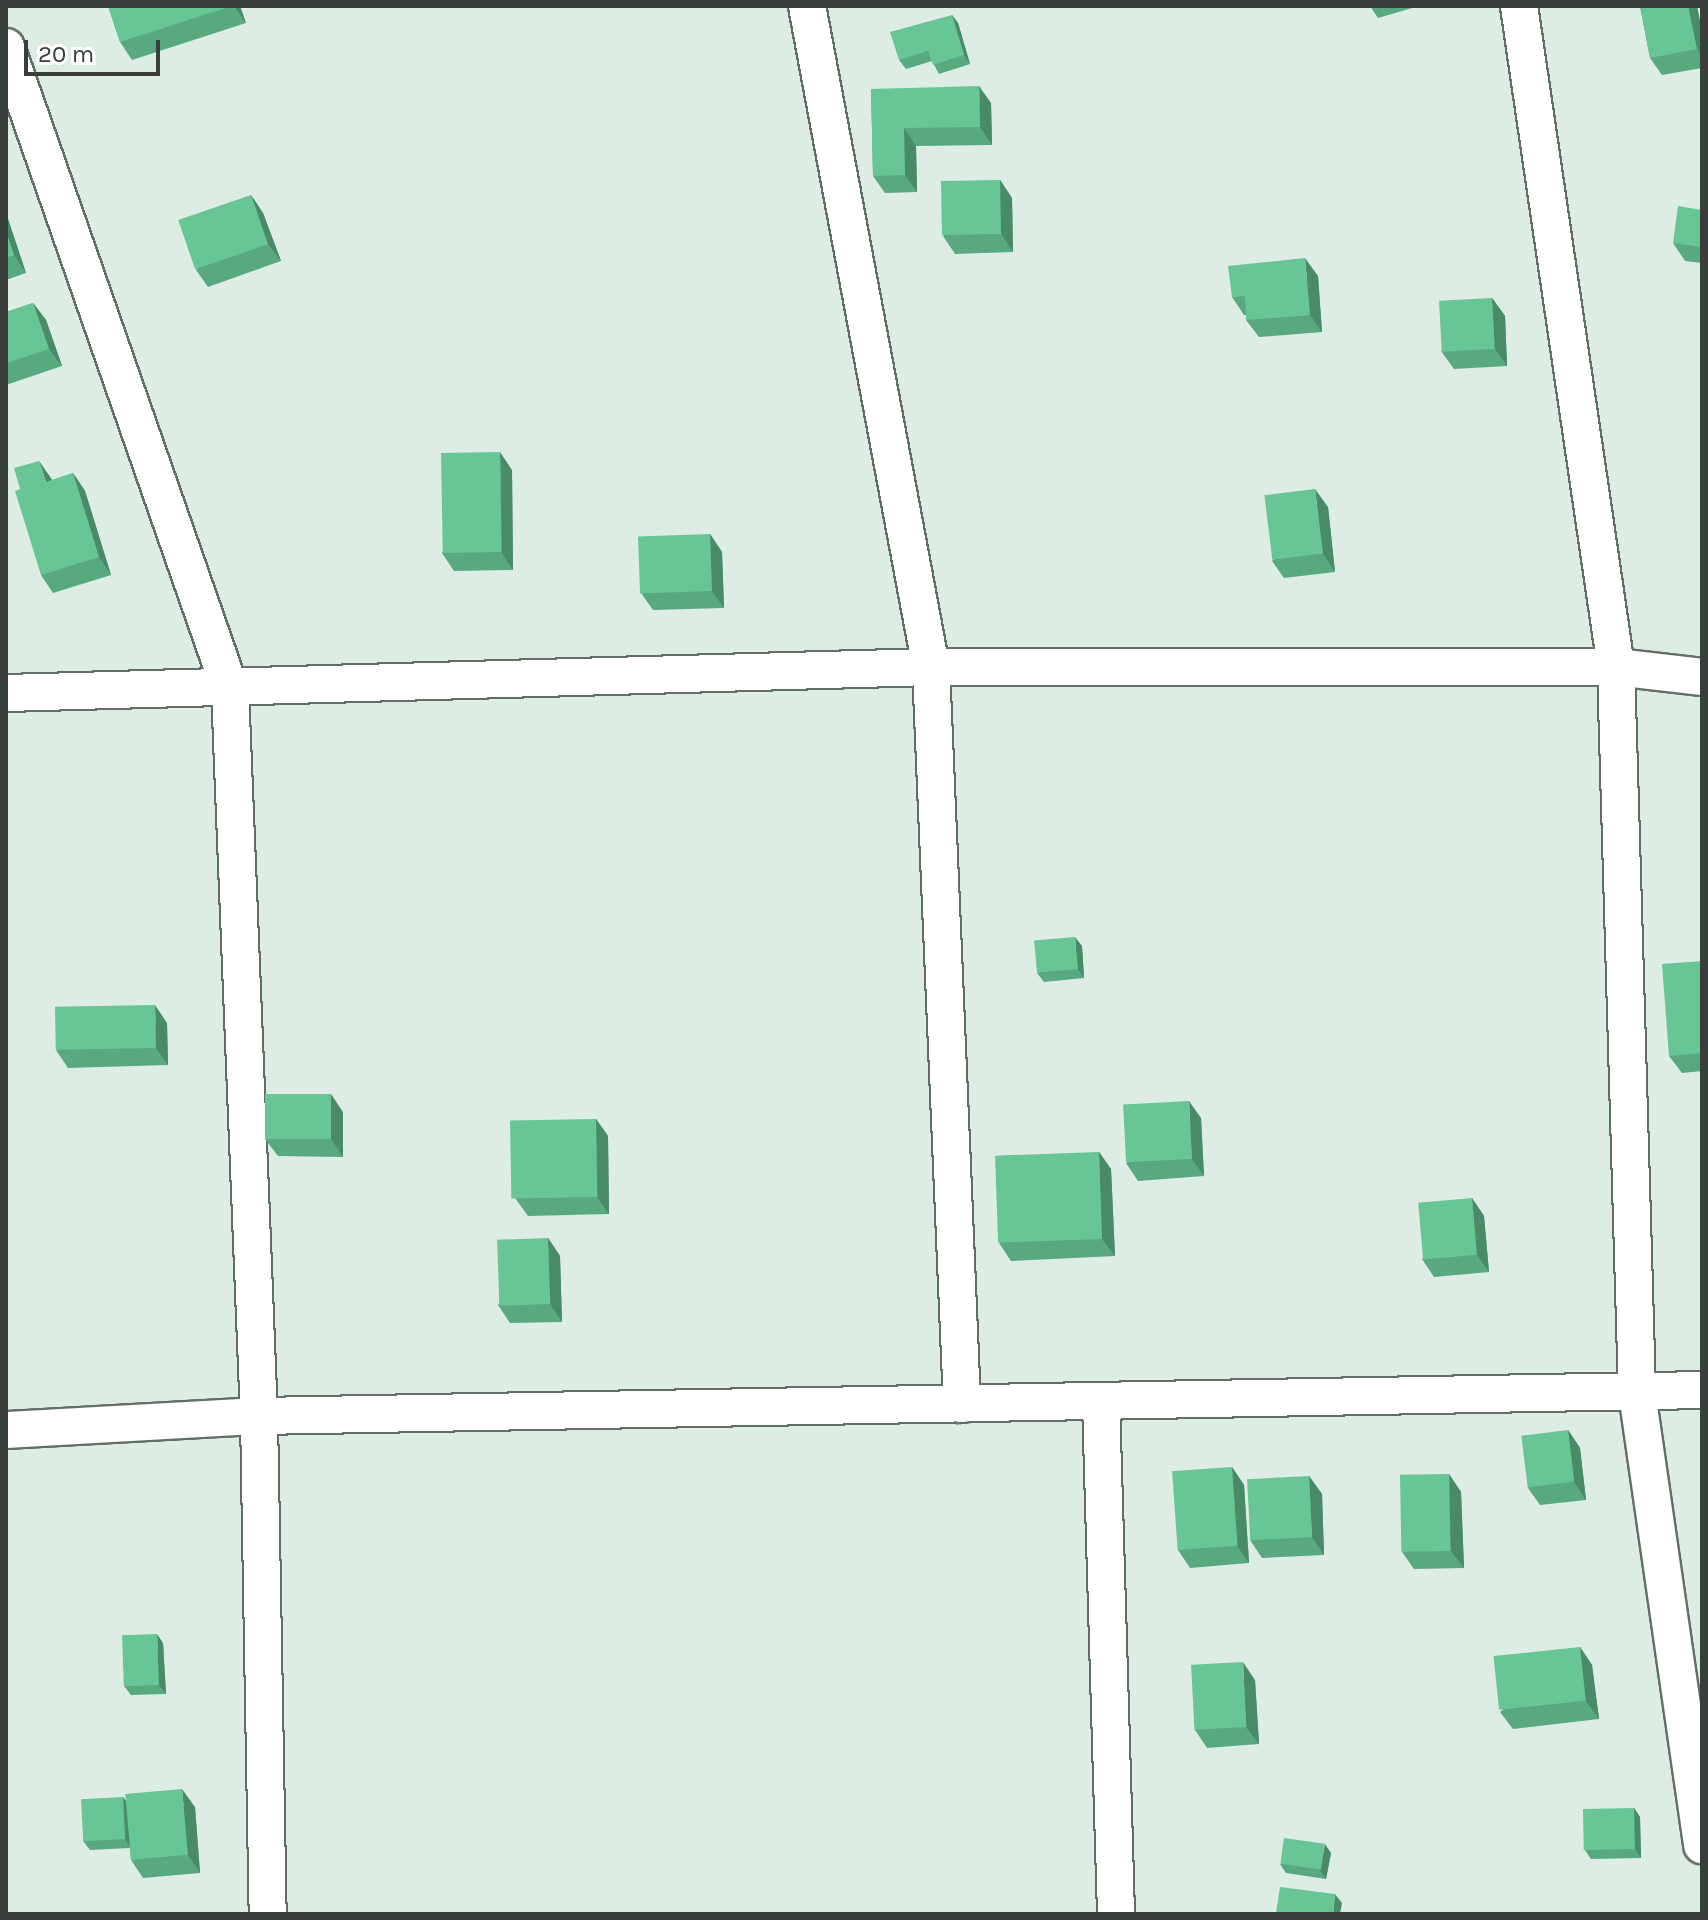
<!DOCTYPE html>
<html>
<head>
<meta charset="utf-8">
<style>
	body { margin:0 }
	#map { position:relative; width:1708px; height:1920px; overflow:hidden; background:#deede4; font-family:Karla,sans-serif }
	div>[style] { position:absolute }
	.roads { filter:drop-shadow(2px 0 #616f67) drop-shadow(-2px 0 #616f67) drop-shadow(0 2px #616f67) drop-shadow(0 -2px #616f67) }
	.minor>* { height:36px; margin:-18px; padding:0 18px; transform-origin:18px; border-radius:18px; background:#fff }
	.wall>* { inset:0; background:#59a980 }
	.shaded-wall>* { inset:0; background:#498a68 }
	.building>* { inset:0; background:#68c595; transform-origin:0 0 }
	span { translate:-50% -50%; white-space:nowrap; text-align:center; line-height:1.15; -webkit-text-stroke:8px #fff; paint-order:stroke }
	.frame { position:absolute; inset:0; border:8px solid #383e3a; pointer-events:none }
	.scale { position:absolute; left:24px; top:40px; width:136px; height:36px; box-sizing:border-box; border:4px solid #383e3a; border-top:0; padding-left:10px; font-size:24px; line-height:28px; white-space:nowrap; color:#383e3a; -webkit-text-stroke:6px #fff; paint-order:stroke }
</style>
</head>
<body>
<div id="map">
	<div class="roads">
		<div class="minor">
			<div style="left:807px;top:6px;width:673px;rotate:79.38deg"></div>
			<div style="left:931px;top:667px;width:738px;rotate:87.59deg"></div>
			<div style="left:1519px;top:6px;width:668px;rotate:81.65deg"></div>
			<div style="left:1616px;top:667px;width:726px;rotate:88.34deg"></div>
			<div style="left:1637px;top:1393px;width:457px;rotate:81.8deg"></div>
			<div style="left:6px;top:47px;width:680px;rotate:70.77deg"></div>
			<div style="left:230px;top:689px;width:728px;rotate:87.72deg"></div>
			<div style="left:259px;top:1416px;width:498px;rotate:89deg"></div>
			<div style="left:6px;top:693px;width:925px;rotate:-1.61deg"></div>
			<div style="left:931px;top:667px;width:685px"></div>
			<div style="left:1616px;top:667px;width:87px;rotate:6.6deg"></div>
			<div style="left:1101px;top:1402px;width:512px;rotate:88.32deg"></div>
			<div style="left:6px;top:1430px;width:253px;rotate:-3.2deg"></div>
			<div style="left:259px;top:1416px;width:1443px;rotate:-1.03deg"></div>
		</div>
	</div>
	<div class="wall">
		<div style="clip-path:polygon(108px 6px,240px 6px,246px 23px,132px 60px,120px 42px)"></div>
		<div style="clip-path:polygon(1370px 6px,1419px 6px,1378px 18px)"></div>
		<div style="clip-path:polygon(1640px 6px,1697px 6px,1702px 32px,1702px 68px,1662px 75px,1650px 58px)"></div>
		<div style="clip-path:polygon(952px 15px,958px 23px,970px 64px,939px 74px,932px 61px,906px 69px,899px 60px)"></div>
		<div style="clip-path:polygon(871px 89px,991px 103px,992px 145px,916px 146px,917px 192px,885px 193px,873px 176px)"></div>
		<div style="clip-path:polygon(1000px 180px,1012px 198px,1013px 252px,955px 254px,943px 236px)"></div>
		<div style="clip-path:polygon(251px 195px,263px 213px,281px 261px,208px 287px,196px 270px)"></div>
		<div style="clip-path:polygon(1702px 210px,1702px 263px,1685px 261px,1673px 243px)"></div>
		<div style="clip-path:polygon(6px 213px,26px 273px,6px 280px)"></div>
		<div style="clip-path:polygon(1318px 276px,1322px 332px,1259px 337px,1246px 320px,1246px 315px,1244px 315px,1232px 297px)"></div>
		<div style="clip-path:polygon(1492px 298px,1505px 316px,1507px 366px,1454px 369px,1441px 351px)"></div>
		<div style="clip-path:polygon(33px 303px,46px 320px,62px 366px,6px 385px,6px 312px)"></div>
		<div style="clip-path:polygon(512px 470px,513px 570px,454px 571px,442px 553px)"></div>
		<div style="clip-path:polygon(73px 473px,85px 491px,111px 575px,53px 593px,41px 575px,51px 478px,52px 480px)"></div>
		<div style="clip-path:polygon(1328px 507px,1335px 572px,1284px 578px,1272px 561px)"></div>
		<div style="clip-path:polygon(710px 534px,722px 552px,724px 608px,653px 610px,641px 593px)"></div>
		<div style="clip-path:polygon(1082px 946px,1084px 978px,1044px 982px,1037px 973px)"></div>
		<div style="clip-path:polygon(1702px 961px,1702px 1071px,1682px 1073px,1669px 1056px)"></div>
		<div style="clip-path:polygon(167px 1023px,168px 1065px,68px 1068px,56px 1050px)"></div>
		<div style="clip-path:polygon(343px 1112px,343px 1157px,278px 1156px,265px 1139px)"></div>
		<div style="clip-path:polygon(1201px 1118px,1204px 1176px,1138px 1181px,1126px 1163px)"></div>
		<div style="clip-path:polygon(596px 1119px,608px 1136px,609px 1214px,528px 1216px,515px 1198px)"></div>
		<div style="clip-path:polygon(1099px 1152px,1111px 1169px,1115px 1256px,1011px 1261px,999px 1243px)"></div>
		<div style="clip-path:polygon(1472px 1198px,1484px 1216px,1489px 1272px,1434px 1277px,1422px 1259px)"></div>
		<div style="clip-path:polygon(548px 1238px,560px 1256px,562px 1322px,510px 1323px,498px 1305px)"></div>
		<div style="clip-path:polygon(1568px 1430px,1580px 1448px,1586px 1500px,1540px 1505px,1528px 1488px)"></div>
		<div style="clip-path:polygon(1232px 1467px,1244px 1485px,1249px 1563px,1190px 1568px,1178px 1550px)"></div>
		<div style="clip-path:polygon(1449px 1474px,1461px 1492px,1464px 1568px,1414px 1569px,1402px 1552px)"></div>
		<div style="clip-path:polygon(1309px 1476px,1322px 1494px,1324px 1555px,1262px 1558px,1250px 1540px)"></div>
		<div style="clip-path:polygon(163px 1643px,166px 1694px,131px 1695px,124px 1686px)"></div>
		<div style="clip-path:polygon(1580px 1647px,1592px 1665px,1599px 1719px,1513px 1729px,1500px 1712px)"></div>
		<div style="clip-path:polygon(1255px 1680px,1259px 1744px,1207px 1748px,1195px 1730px)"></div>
		<div style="clip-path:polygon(123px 1797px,126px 1801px,195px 1807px,200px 1873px,143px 1878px,131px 1860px,130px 1848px,90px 1850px,83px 1841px)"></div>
		<div style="clip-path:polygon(1634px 1808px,1640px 1817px,1641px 1858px,1591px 1859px,1585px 1850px)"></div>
		<div style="clip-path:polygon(1331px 1853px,1326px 1879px,1286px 1873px,1280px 1864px)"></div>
	</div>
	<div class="shaded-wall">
		<div style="clip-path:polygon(234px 6px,240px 6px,246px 23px)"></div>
		<div style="clip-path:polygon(1688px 6px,1697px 6px,1702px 32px,1702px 57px,1697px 49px)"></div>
		<div style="clip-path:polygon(952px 15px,958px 23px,970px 64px,964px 55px)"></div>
		<div style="clip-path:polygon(979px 86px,991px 103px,992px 145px,980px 127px)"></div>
		<div style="clip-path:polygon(904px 128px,916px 146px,917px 192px,905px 175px)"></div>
		<div style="clip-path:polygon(1000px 180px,1012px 198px,1013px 252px,1001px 234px)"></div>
		<div style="clip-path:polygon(251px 195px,263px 213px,281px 261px,268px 244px)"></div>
		<div style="clip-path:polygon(6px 213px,26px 273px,14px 255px,6px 231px)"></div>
		<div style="clip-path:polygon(1305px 258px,1318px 276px,1322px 332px,1310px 315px)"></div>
		<div style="clip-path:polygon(1492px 298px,1505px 316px,1507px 366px,1495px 349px)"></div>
		<div style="clip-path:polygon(33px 303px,46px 320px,62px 366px,49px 349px)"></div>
		<div style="clip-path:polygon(500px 452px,512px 470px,513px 570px,501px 552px)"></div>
		<div style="clip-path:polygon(39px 461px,51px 478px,58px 500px,46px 482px)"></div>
		<div style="clip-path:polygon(73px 473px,85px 491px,111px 575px,99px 557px)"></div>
		<div style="clip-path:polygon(1315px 489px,1328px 507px,1335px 572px,1323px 554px)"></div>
		<div style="clip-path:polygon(710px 534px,722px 552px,724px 608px,712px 591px)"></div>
		<div style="clip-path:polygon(1075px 937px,1082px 946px,1084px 978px,1078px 969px)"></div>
		<div style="clip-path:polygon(155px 1005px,167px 1023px,168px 1065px,156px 1048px)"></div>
		<div style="clip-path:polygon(331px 1094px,343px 1112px,343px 1157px,331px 1139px)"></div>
		<div style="clip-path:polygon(1189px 1101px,1201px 1118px,1204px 1176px,1192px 1159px)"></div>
		<div style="clip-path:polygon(596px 1119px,608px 1136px,609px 1214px,597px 1197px)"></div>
		<div style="clip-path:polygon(1099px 1152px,1111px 1169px,1115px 1256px,1102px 1239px)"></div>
		<div style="clip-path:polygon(1472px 1198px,1484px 1216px,1489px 1272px,1477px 1255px)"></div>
		<div style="clip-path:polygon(548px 1238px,560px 1256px,562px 1322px,550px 1304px)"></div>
		<div style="clip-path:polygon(1568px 1430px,1580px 1448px,1586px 1500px,1574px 1482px)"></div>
		<div style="clip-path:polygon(1232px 1467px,1244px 1485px,1249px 1563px,1237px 1546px)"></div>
		<div style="clip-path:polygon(1449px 1474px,1461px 1492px,1464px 1568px,1451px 1551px)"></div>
		<div style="clip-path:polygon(1309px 1476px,1322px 1494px,1324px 1555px,1312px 1537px)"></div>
		<div style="clip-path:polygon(157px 1634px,163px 1643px,166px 1694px,159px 1685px)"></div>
		<div style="clip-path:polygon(1580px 1647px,1592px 1665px,1599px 1719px,1586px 1701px)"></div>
		<div style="clip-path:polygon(1243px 1662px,1255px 1680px,1259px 1744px,1246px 1727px)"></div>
		<div style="clip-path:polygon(182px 1789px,195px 1807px,200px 1873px,188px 1855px)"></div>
		<div style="clip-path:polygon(123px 1797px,129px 1806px,131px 1848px,125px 1839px)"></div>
		<div style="clip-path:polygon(1634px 1808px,1640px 1817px,1641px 1858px,1635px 1849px)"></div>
		<div style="clip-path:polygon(1325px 1844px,1331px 1853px,1326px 1879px,1320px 1870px)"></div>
		<div style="clip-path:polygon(1335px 1894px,1342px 1903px,1340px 1914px,1333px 1914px)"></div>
	</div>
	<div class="building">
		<div style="clip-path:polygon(108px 6px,232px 6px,120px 42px)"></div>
		<div style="clip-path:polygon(1640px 6px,1688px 6px,1697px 49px,1650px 58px)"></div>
		<div style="clip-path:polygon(952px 15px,964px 55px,933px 65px,928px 51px,899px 60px,890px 32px)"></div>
		<div style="clip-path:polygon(979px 86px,980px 127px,904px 128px,905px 175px,873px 176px,871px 89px)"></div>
		<div style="left:1000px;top:180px;width:54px;height:59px;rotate:89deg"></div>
		<div style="left:251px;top:195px;width:52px;height:77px;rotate:71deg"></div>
		<div style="clip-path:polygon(1678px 206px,1702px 210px,1702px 247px,1673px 243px)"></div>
		<div style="clip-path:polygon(6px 231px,14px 255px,6px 258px)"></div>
		<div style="clip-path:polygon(1305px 258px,1310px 315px,1246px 320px,1245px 296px,1232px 297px,1228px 266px)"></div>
		<div style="left:1492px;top:298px;width:51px;height:53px;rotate:87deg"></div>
		<div style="clip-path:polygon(33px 303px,49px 349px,6px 363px,6px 312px)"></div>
		<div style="left:500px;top:452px;width:100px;height:59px;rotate:89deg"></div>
		<div style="clip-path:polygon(39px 461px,46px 482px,73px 473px,99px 557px,41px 575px,15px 491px,20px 489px,14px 468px)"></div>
		<div style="left:1315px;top:489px;width:65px;height:51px;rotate:83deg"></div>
		<div style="left:710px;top:534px;width:57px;height:72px;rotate:88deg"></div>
		<div style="left:1075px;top:937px;width:32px;height:41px;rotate:85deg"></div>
		<div style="clip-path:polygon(1702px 961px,1702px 1053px,1669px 1056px,1662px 964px)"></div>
		<div style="left:155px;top:1005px;width:43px;height:100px;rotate:89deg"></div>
		<div style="left:265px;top:1094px;width:66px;height:45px"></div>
		<div style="left:1189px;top:1101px;width:58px;height:66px;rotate:87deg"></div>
		<div style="left:596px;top:1119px;width:78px;height:86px;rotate:89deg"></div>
		<div style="left:1099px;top:1152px;width:87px;height:104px;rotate:88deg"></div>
		<div style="left:1472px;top:1198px;width:57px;height:54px;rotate:85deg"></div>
		<div style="left:548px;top:1238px;width:66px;height:51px;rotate:88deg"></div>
		<div style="left:1568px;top:1430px;width:52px;height:47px;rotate:83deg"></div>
		<div style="left:1232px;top:1467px;width:79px;height:60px;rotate:86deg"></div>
		<div style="left:1449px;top:1474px;width:77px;height:49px;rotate:89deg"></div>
		<div style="left:1309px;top:1476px;width:61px;height:62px;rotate:87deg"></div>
		<div style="left:157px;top:1634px;width:51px;height:35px;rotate:88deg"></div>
		<div style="left:1580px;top:1647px;width:54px;height:87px;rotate:84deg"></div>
		<div style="left:1243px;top:1662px;width:65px;height:52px;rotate:87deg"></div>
		<div style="left:182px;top:1789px;width:66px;height:57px;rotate:85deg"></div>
		<div style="left:123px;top:1797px;width:42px;height:42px;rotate:87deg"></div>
		<div style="left:1634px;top:1808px;width:41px;height:51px;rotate:89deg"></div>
		<div style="left:1284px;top:1838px;width:41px;height:26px;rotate:8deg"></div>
		<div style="clip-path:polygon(1280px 1887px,1335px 1894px,1333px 1914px,1276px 1913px)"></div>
	</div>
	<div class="frame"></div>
	<div class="scale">20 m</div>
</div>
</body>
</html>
